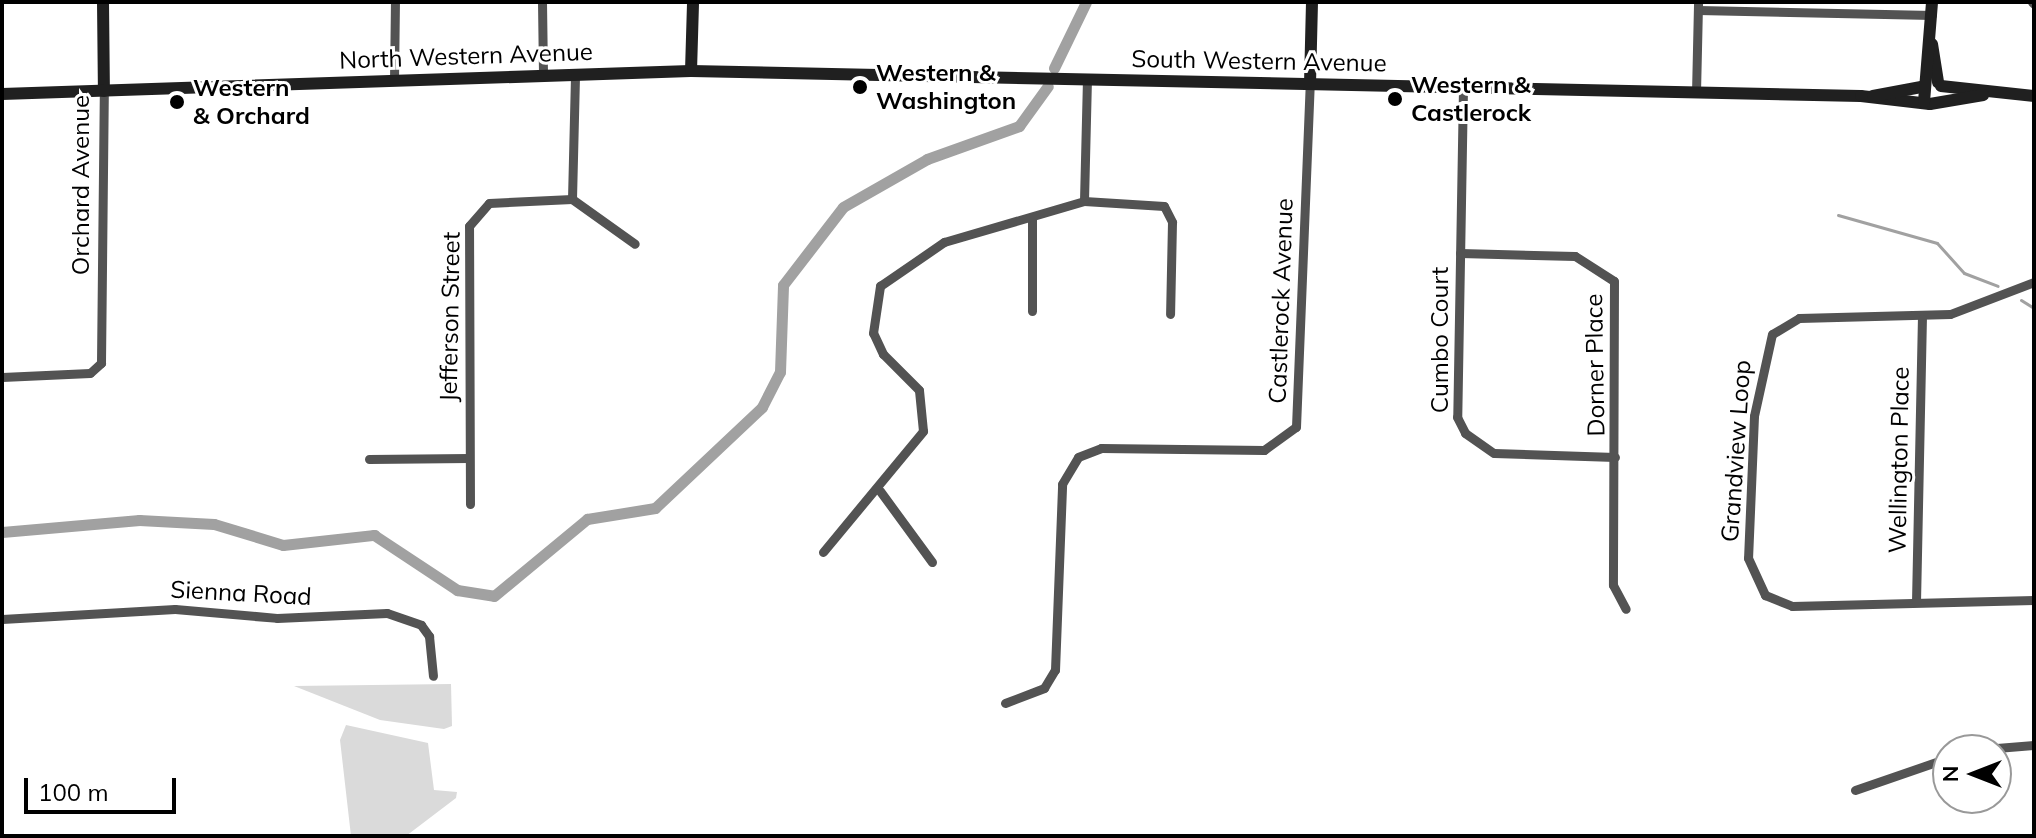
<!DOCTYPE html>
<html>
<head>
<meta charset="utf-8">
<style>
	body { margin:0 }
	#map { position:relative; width:2036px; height:838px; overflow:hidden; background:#fff; font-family:Mulish,sans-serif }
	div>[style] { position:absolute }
	.green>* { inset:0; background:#dadada }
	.stream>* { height:3px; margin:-1.5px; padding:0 1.5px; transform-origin:1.5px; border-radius:1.5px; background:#a1a1a1 }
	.canal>* { height:11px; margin:-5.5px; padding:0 5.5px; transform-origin:5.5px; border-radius:5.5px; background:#a1a1a1 }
	.street>* { height:9px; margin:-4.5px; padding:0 4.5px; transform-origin:4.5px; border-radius:4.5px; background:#535353 }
	.secondary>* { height:12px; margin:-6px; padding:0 6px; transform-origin:6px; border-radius:6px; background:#202020 }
	.dots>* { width:22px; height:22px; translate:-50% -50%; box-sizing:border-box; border:4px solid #fff; border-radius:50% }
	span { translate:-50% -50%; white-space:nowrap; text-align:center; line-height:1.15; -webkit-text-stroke:6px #fff; paint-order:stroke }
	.street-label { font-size:24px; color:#000 }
	.poi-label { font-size:24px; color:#000; font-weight:700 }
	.left { translate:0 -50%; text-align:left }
	.frame { position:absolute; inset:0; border:4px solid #000; pointer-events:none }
	.north { position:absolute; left:1932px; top:734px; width:80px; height:80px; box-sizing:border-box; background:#fff; border:2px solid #999; border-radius:50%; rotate:270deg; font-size:22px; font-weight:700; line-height:32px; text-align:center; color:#000 }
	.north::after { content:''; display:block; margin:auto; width:28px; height:36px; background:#000; clip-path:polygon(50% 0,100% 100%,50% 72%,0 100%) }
	.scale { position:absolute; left:24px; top:778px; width:152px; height:36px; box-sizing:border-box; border:4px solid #000; border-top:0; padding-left:10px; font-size:24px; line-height:28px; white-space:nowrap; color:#000; -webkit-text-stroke:6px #fff; paint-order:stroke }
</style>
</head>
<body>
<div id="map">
	<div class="green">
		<div style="clip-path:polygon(451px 684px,452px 726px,444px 729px,380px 720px,294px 686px)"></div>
		<div style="clip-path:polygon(346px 725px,428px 743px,434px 790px,457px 792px,456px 798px,406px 836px,351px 836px,340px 740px)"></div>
	</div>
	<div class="stream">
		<div style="left:1838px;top:215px;width:103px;rotate:15.8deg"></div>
		<div style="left:1937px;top:243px;width:40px;rotate:48deg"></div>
		<div style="left:1964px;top:273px;width:36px;rotate:21deg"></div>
		<div style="left:2021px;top:300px;width:15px;rotate:32deg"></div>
	</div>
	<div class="canal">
		<div style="left:1054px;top:68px;width:73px;rotate:-64.1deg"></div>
		<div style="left:2px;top:532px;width:138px;rotate:-5deg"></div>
		<div style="left:139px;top:520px;width:75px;rotate:3.1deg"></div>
		<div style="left:214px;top:524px;width:72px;rotate:16.9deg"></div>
		<div style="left:283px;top:545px;width:92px;rotate:-6.3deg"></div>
		<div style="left:374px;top:535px;width:100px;rotate:33.5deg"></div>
		<div style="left:457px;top:590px;width:37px;rotate:9deg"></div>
		<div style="left:494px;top:596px;width:121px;rotate:-39.6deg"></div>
		<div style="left:587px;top:519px;width:69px;rotate:-9.2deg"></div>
		<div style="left:655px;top:508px;width:147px;rotate:-43.3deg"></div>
		<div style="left:762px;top:407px;width:39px;rotate:-63deg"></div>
		<div style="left:780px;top:372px;width:87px;rotate:-88deg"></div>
		<div style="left:783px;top:285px;width:98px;rotate:-52.4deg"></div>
		<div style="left:843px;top:207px;width:97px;rotate:-29.7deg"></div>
		<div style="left:927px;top:159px;width:98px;rotate:-19.7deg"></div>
		<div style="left:1019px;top:126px;width:49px;rotate:-54.1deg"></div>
	</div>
	<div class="street">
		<div style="left:542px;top:2px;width:73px;rotate:89.2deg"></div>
		<div style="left:2032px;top:2px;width:3px;rotate:45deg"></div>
		<div style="left:1698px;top:10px;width:234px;rotate:1.2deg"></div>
		<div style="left:394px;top:81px;width:79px;rotate:-89.3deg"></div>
		<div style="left:1463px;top:88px;width:329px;rotate:91deg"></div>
		<div style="left:1457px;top:417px;width:18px;rotate:63deg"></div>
		<div style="left:1465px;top:433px;width:35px;rotate:35deg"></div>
		<div style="left:1494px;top:453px;width:121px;rotate:1.9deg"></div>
		<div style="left:1696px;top:93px;width:91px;rotate:-88.7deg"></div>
		<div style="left:572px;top:199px;width:125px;rotate:-88.6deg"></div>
		<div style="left:572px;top:199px;width:77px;rotate:35.5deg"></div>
		<div style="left:1084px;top:201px;width:80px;rotate:3.6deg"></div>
		<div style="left:1164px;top:206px;width:18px;rotate:63deg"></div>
		<div style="left:1172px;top:222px;width:92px;rotate:91.2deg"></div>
		<div style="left:1032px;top:217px;width:94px;rotate:90deg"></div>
		<div style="left:1460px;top:253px;width:115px;rotate:1.5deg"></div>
		<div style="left:1575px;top:256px;width:46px;rotate:32.7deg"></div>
		<div style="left:1614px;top:281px;width:304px;rotate:90.2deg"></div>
		<div style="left:1613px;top:585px;width:27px;rotate:62deg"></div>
		<div style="left:2034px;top:282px;width:90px;rotate:159.1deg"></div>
		<div style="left:1950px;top:314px;width:151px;rotate:178.5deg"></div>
		<div style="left:1799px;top:318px;width:31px;rotate:149deg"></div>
		<div style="left:1772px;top:334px;width:84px;rotate:102.4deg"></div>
		<div style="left:1754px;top:416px;width:142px;rotate:92.4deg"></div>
		<div style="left:1748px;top:558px;width:41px;rotate:65.3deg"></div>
		<div style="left:1765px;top:595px;width:29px;rotate:22deg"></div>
		<div style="left:1792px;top:606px;width:242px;rotate:-1.4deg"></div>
		<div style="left:2px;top:377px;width:88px;rotate:-2.6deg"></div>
		<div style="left:90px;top:373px;width:15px;rotate:-42deg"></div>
		<div style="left:101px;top:363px;width:272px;rotate:-89.4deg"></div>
		<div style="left:369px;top:459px;width:100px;rotate:-0.6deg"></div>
		<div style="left:880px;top:491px;width:88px;rotate:53.8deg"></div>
		<div style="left:470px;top:504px;width:278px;rotate:-90.2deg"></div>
		<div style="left:469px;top:226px;width:30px;rotate:-49deg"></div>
		<div style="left:489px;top:203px;width:83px;rotate:-2.8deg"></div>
		<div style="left:823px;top:552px;width:157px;rotate:-50.4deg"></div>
		<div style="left:923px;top:431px;width:41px;rotate:-95.6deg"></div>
		<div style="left:919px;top:390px;width:51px;rotate:-135deg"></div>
		<div style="left:883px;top:354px;width:23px;rotate:-115deg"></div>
		<div style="left:873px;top:333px;width:48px;rotate:-81.5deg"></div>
		<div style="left:880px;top:286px;width:78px;rotate:-34.5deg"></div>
		<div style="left:944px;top:242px;width:146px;rotate:-16.3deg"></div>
		<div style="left:1084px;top:201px;width:121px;rotate:-88.6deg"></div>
		<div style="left:1916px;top:602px;width:283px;rotate:-88.8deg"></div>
		<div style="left:2px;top:619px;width:173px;rotate:-3.3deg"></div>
		<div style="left:175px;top:609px;width:102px;rotate:5deg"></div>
		<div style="left:277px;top:618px;width:110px;rotate:-2.6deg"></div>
		<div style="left:387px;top:613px;width:36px;rotate:19deg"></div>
		<div style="left:421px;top:625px;width:14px;rotate:54deg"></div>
		<div style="left:429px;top:636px;width:40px;rotate:84.3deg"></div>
		<div style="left:1005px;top:703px;width:42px;rotate:-21deg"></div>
		<div style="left:1044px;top:688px;width:21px;rotate:-59deg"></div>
		<div style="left:1055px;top:670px;width:186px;rotate:-87.8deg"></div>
		<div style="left:1062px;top:484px;width:31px;rotate:-59deg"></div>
		<div style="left:1078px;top:457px;width:25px;rotate:-21deg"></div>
		<div style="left:1101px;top:448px;width:163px;rotate:0.7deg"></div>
		<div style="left:1264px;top:450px;width:39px;rotate:-36deg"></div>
		<div style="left:1296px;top:427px;width:343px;rotate:-87.7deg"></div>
		<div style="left:1972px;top:750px;width:62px;rotate:-4.6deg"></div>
		<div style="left:1855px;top:790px;width:98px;rotate:-19deg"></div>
	</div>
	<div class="secondary">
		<div style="left:103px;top:2px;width:89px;rotate:89.4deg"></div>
		<div style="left:1932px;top:44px;width:39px;rotate:81deg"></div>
		<div style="left:691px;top:71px;width:69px;rotate:-88.3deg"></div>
		<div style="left:1310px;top:84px;width:82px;rotate:-88.6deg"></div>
		<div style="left:1941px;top:86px;width:94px;rotate:6.1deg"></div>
		<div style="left:2px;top:94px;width:689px;rotate:-1.91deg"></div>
		<div style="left:691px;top:71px;width:1170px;rotate:1.22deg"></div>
		<div style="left:1861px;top:96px;width:69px;rotate:6.6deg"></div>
		<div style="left:1930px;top:104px;width:54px;rotate:-9.6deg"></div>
		<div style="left:1873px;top:96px;width:49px;rotate:-10.6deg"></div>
		<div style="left:1924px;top:102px;width:100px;rotate:-85.4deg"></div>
	</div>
	<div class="dots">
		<div style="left:860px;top:87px;background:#000"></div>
		<div style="left:1395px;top:99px;background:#000"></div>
		<div style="left:177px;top:102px;background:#000"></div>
	</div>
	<div class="street-label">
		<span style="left:466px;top:56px;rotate:-2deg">North Western Avenue</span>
		<span style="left:1259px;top:61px;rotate:1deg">South Western Avenue</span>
		<span style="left:81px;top:185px;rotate:-90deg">Orchard Avenue</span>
		<span style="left:1281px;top:301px;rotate:-88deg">Castlerock Avenue</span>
		<span style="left:450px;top:317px;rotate:-89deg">Jefferson Street</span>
		<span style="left:1440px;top:340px;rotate:-90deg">Cumbo Court</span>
		<span style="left:1595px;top:365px;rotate:-91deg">Dorner Place</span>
		<span style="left:1736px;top:451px;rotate:-86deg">Grandview Loop</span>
		<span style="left:1899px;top:460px;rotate:-89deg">Wellington Place</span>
		<span style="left:241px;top:593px;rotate:3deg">Sienna Road</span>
	</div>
	<div class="poi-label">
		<span class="left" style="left:876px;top:87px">Western &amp;<br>Washington</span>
		<span class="left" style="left:1411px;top:99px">Western &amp;<br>Castlerock</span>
		<span class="left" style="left:193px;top:102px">Western<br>&amp; Orchard</span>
	</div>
	<div class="frame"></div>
	<div class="north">N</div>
	<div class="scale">100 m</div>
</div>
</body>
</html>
